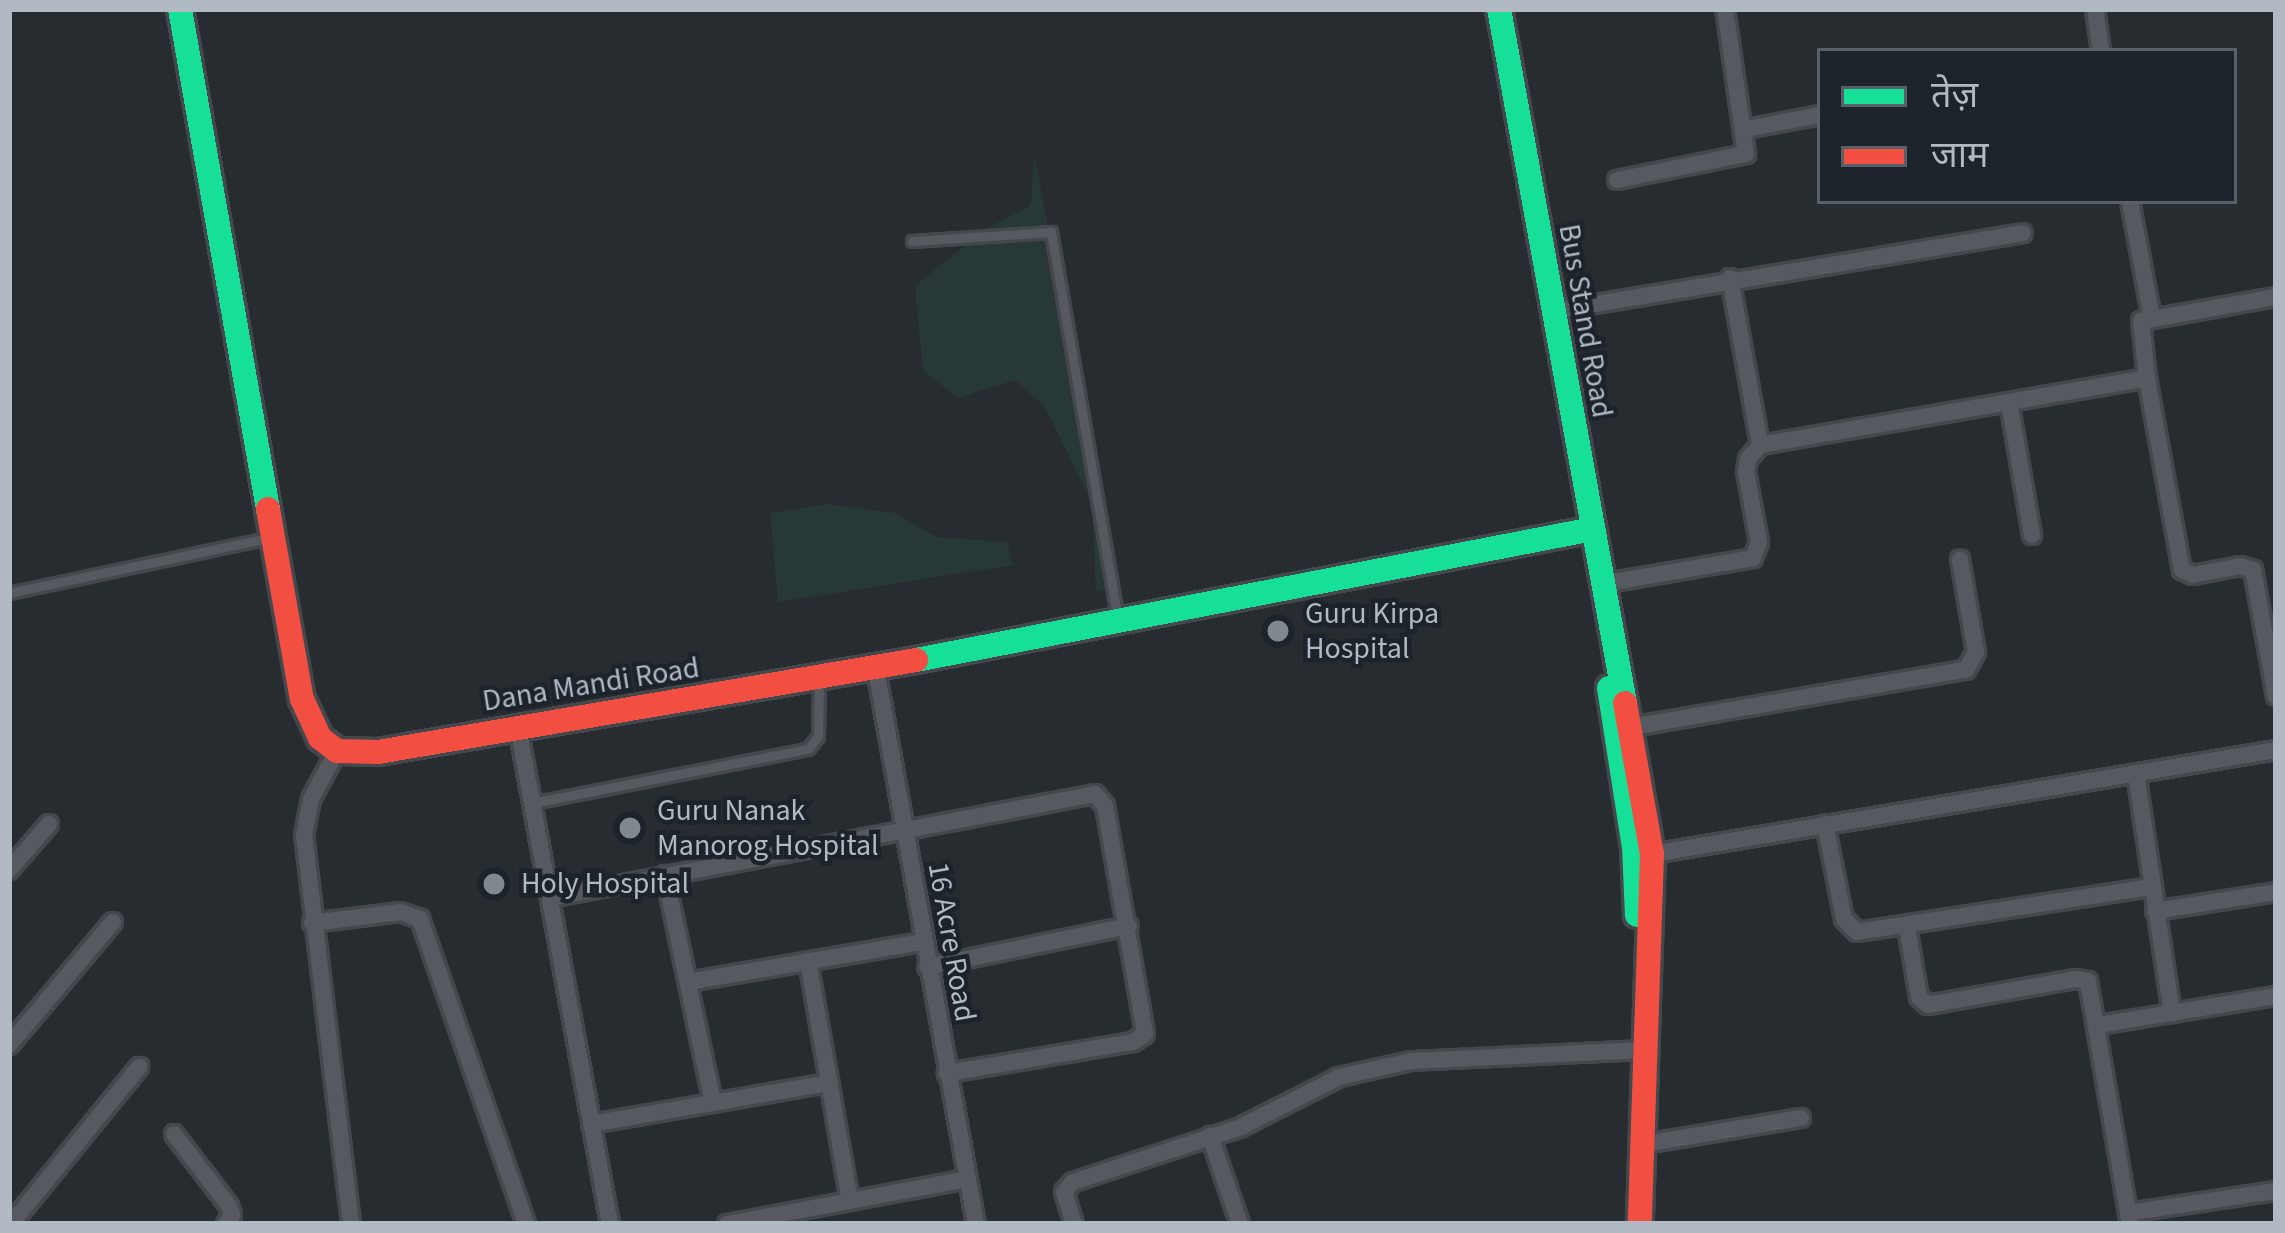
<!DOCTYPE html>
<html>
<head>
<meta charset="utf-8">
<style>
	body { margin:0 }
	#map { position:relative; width:2285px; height:1233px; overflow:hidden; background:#272c31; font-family:"Source Sans 3","Noto Sans Devanagari",sans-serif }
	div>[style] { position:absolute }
	.green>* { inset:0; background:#283837 }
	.roads { filter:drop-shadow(3px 0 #44484c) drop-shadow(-3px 0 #44484c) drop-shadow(0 3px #44484c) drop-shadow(0 -3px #44484c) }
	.lane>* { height:9px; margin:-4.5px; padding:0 4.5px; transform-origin:4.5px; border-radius:4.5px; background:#565a60 }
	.street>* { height:16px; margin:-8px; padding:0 8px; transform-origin:8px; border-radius:8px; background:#565a60 }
	.fast>* { height:24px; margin:-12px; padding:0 12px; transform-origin:12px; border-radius:12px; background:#16e098 }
	.jam>* { height:24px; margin:-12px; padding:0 12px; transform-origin:12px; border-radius:12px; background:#f24e42 }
	.dots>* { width:33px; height:33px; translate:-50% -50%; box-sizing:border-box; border:6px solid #1c232b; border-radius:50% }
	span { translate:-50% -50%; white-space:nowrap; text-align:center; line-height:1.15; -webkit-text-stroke:9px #1c232b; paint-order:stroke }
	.street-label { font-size:30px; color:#b1b9c2 }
	.poi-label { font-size:30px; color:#b1b9c2 }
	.left { translate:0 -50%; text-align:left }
	.frame { position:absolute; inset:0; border:12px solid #b1b9c2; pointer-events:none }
	.legend { position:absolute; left:1817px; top:48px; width:420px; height:156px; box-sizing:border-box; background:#1c232b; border:3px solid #585f67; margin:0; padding:15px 21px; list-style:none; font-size:36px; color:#b1b9c2 }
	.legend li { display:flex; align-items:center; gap:24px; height:60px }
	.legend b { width:60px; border:3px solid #585f67 }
</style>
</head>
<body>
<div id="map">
	<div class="green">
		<div style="clip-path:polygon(1034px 153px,1115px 587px,1096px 592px,1092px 503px,1045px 407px,1015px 380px,959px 398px,923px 371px,915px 286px,984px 230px,1031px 205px)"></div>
		<div style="clip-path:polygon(827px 504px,895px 513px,936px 537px,1007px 542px,1013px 565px,778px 602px,770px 513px)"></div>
	</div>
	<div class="roads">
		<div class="lane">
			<div style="left:912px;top:241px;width:139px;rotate:-3.7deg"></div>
			<div style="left:1051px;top:232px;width:390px;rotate:80.2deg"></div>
			<div style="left:9px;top:593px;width:269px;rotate:-12deg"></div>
			<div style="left:532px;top:803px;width:281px;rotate:-11.1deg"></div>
			<div style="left:808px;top:749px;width:16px;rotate:-52deg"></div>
			<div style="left:818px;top:736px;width:57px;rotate:-89deg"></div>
		</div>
		<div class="street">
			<div style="left:2095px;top:9px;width:42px;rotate:81.9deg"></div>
			<div style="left:1746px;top:129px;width:75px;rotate:-10.7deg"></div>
			<div style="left:1617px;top:180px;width:132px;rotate:-11.4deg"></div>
			<div style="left:1746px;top:154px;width:147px;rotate:-98.2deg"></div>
			<div style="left:2130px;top:201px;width:120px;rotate:79.4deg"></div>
			<div style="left:1730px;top:278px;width:170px;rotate:79.8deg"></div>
			<div style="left:1553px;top:311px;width:476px;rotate:-9.4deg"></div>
			<div style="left:2147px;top:378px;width:195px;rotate:79.7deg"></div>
			<div style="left:2182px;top:570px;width:12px;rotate:24deg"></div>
			<div style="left:2193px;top:575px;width:48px;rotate:-10.8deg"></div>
			<div style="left:2240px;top:566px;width:14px;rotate:17deg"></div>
			<div style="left:2253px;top:570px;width:128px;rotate:79.7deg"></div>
			<div style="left:2009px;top:402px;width:135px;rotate:80.2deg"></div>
			<div style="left:1601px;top:584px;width:154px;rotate:-9.7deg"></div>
			<div style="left:1753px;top:558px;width:17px;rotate:-69deg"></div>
			<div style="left:1759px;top:542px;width:71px;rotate:-100.5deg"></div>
			<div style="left:1746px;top:472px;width:13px;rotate:-81deg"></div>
			<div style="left:1748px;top:459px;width:18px;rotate:-49deg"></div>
			<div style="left:1760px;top:445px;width:393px;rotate:-9.8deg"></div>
			<div style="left:2147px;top:378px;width:57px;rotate:-96deg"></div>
			<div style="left:2141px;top:321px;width:137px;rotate:-10.1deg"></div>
			<div style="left:876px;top:669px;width:564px;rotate:79.79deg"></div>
			<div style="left:518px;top:727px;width:505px;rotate:79.51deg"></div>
			<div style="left:1631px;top:727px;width:340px;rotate:-9.7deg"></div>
			<div style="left:1966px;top:670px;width:21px;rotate:-61deg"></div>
			<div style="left:1976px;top:652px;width:94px;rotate:-99.8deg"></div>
			<div style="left:337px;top:751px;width:55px;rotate:118.4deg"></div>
			<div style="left:311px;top:799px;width:37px;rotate:101deg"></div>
			<div style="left:304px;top:835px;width:392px;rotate:83.1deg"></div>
			<div style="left:2136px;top:773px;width:243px;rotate:81.5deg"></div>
			<div style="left:1825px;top:824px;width:97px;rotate:78.7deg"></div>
			<div style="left:1844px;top:919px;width:18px;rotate:45deg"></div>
			<div style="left:1857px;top:932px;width:297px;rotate:-8.7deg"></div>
			<div style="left:1652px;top:854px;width:633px;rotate:-9.46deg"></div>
			<div style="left:9px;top:870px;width:61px;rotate:-49deg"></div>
			<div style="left:665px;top:875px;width:233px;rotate:78.1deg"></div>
			<div style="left:550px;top:898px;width:555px;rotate:-10.8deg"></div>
			<div style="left:1095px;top:794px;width:16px;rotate:50deg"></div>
			<div style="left:1105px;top:806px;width:231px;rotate:80deg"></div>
			<div style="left:1145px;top:1034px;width:14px;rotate:146deg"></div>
			<div style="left:1133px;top:1042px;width:189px;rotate:170.5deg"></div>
			<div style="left:2155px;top:911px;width:122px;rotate:-8.9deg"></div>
			<div style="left:312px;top:923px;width:89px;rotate:-7.1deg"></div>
			<div style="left:400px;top:912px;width:21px;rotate:19deg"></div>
			<div style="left:420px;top:919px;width:323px;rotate:70.8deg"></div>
			<div style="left:1907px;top:927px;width:71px;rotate:80.3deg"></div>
			<div style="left:1919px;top:997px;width:12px;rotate:42deg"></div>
			<div style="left:1928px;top:1005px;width:149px;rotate:-10deg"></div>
			<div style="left:2075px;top:979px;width:13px;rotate:9deg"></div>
			<div style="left:2088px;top:981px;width:247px;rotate:80.2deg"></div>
			<div style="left:808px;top:961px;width:244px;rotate:80.1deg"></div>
			<div style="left:927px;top:967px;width:206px;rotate:-11.5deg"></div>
			<div style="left:688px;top:982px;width:238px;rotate:-9.7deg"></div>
			<div style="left:2098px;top:1025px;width:180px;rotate:-9.3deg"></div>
			<div style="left:9px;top:1045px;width:161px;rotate:-49.8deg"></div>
			<div style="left:591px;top:1124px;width:242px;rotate:-9.8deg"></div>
			<div style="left:174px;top:1134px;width:91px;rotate:52.6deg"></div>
			<div style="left:229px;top:1206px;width:9px;rotate:72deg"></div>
			<div style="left:232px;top:1215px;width:11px;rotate:124deg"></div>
			<div style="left:1210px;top:1136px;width:93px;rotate:71.2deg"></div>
			<div style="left:1644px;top:1144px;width:159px;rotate:-9.4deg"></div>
			<div style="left:2128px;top:1213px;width:150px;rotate:-8.5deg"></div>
			<div style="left:11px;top:1224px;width:203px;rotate:-50.8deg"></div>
			<div style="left:727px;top:1224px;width:244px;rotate:-10.6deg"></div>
			<div style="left:1074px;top:1224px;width:34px;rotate:-107deg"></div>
			<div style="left:1064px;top:1192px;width:13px;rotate:-48deg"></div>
			<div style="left:1073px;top:1182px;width:177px;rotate:-18.1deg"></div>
			<div style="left:1241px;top:1127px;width:110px;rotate:-27deg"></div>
			<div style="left:1339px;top:1077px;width:74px;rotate:-12.5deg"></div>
			<div style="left:1411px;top:1061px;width:236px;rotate:-2.7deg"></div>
		</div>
		<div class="fast">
			<div style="left:180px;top:9px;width:508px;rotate:80.02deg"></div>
			<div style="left:1499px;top:9px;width:705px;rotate:79.71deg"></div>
			<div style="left:916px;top:660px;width:690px;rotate:-10.95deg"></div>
			<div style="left:1609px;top:688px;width:161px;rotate:81.1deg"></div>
			<div style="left:1634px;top:847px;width:68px;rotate:87.5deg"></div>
		</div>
		<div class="jam">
			<div style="left:268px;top:509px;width:193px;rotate:79.9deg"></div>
			<div style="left:302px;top:699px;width:43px;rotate:65.2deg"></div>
			<div style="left:320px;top:738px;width:21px;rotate:37deg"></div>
			<div style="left:337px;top:751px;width:41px;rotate:1.4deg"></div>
			<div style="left:378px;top:752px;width:546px;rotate:-9.7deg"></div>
			<div style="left:1625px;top:703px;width:153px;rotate:79.9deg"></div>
			<div style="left:1652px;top:854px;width:370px;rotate:91.9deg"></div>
		</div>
	</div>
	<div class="dots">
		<div style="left:1278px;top:631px;background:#81888f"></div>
		<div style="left:630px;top:828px;background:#81888f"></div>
		<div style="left:494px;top:884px;background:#81888f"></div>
	</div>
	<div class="street-label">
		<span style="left:1585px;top:321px;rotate:80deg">Bus Stand Road</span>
		<span style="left:591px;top:685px;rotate:-9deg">Dana Mandi Road</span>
		<span style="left:951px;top:942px;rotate:80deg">16 Acre Road</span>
	</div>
	<div class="poi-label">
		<span class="left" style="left:1305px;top:631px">Guru Kirpa<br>Hospital</span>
		<span class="left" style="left:657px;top:828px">Guru Nanak<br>Manorog Hospital</span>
		<span class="left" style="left:521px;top:884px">Holy Hospital</span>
	</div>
	<div class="frame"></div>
	<ul class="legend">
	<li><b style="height:15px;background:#16e098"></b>तेज़</li>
	<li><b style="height:15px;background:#f24e42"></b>जाम</li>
	</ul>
</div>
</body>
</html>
